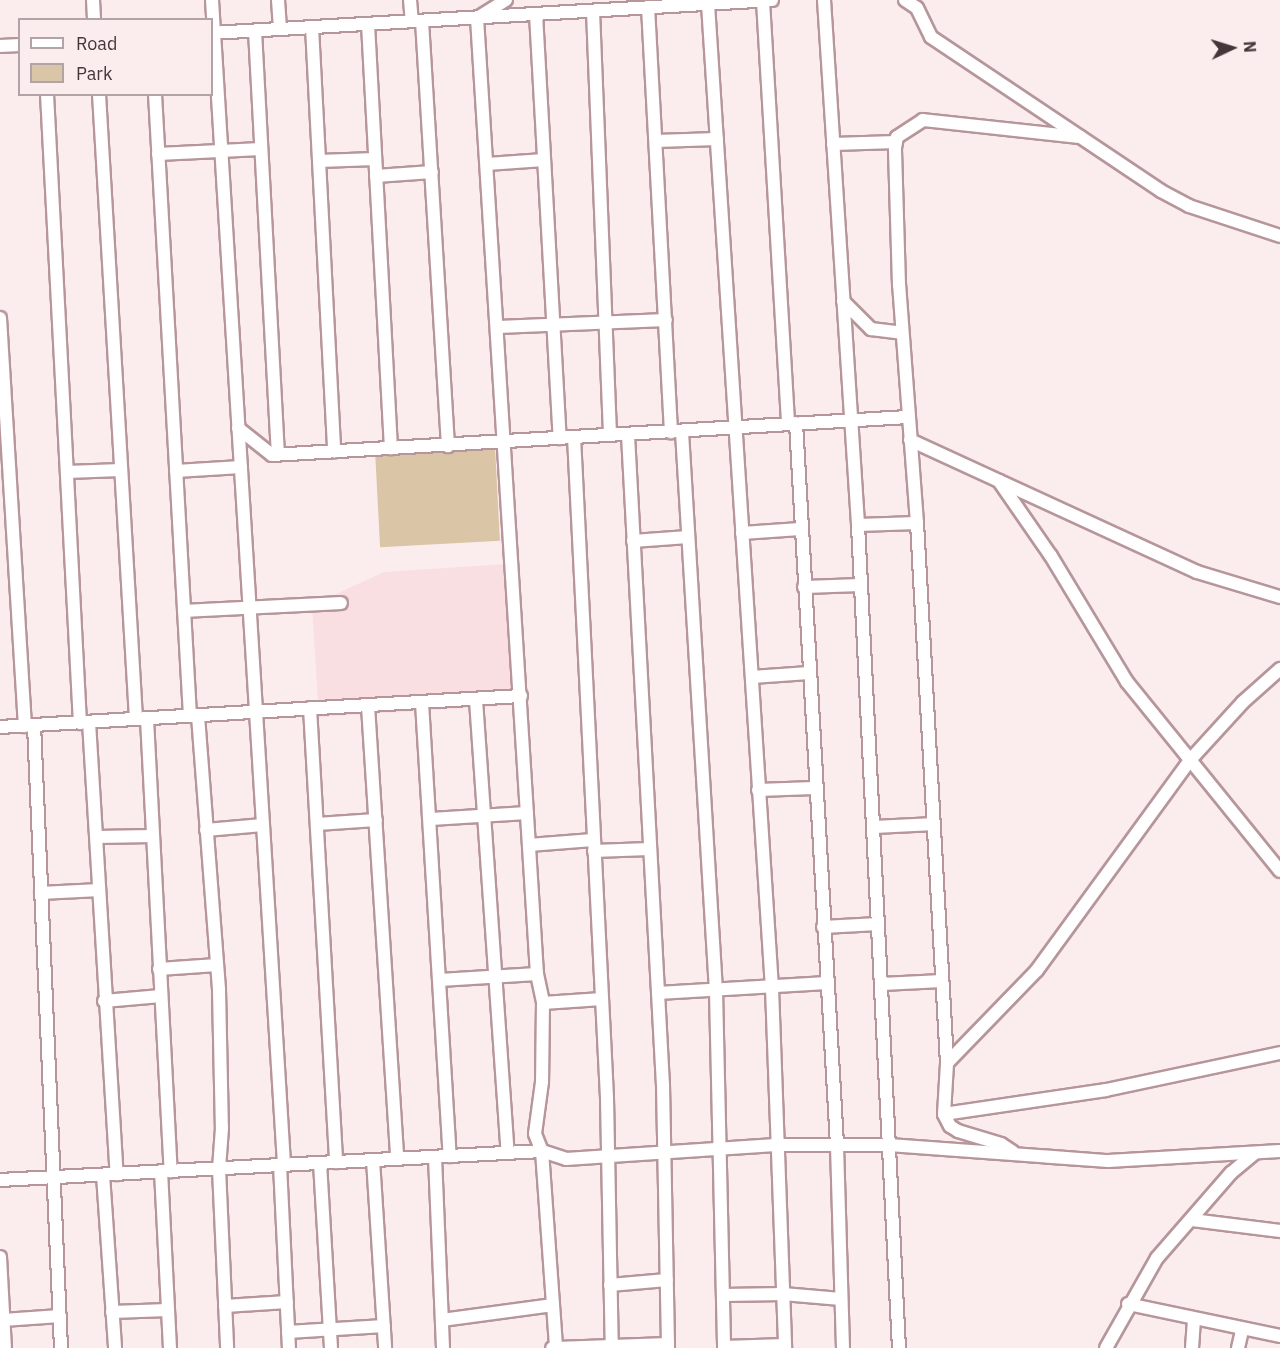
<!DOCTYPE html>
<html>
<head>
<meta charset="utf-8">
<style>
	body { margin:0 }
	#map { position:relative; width:1280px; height:1348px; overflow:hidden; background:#fbecee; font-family:"IBM Plex Sans",sans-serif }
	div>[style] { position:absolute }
	.built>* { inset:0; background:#f9dee2 }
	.green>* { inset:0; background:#dac5a7; transform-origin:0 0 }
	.roads { filter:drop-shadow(2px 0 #b6969a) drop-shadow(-2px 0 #b6969a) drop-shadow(0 2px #b6969a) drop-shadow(0 -2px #b6969a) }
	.minor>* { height:12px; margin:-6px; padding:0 6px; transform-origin:6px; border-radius:6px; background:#fff }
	span { translate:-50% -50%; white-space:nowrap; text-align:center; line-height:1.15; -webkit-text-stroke:6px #fbecee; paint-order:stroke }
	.legend { position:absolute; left:18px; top:18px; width:195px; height:78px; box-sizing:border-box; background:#fbecee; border:2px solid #b2a4a6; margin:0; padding:8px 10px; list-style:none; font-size:18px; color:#443739 }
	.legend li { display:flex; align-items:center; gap:12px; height:30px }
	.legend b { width:30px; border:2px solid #b2a4a6 }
	.north { position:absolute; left:1202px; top:18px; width:60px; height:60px; -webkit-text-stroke:4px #fbecee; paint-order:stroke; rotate:86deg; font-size:16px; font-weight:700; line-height:24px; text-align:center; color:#443739 }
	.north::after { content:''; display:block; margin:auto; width:21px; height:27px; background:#443739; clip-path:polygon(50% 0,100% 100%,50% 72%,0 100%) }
</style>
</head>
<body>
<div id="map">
	<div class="built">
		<div style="clip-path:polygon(507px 564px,516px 705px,319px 717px,312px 605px,384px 572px)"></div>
	</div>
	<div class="green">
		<div style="left:495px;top:447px;width:94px;height:120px;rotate:87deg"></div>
	</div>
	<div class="roads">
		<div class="minor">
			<div style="left:93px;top:0;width:20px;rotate:87deg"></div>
			<div style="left:212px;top:0;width:1167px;rotate:86.46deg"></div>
			<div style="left:278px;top:0;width:29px;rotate:86deg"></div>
			<div style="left:410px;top:0;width:21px;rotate:85deg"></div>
			<div style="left:506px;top:0;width:34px;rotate:148deg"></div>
			<div style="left:477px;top:18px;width:958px;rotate:86.41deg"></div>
			<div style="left:537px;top:974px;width:30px;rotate:78deg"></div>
			<div style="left:543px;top:1003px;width:79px;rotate:90.7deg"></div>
			<div style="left:542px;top:1082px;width:52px;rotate:97.7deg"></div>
			<div style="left:535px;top:1134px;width:18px;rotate:68deg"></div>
			<div style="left:542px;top:1151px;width:25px;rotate:18deg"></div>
			<div style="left:566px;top:1159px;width:210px;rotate:-3.8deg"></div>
			<div style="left:776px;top:1145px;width:113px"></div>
			<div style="left:889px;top:1145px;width:220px;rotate:4.2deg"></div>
			<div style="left:1108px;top:1161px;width:172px;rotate:-3.3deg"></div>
			<div style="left:824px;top:0;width:526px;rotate:86.29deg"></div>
			<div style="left:858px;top:525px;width:824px;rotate:87.15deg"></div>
			<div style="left:905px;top:0;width:14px;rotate:34deg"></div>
			<div style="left:917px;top:8px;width:32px;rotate:64deg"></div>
			<div style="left:931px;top:37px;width:277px;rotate:33.8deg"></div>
			<div style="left:1161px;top:191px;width:32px;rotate:28deg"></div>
			<div style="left:1189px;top:206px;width:96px;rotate:18.2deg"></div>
			<div style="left:763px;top:1px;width:423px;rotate:86.6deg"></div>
			<div style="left:708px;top:4px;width:986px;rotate:86.28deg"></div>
			<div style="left:772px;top:988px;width:360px;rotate:87.9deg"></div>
			<div style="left:648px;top:7px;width:426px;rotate:86.9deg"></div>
			<div style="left:593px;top:11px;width:424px;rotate:87.7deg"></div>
			<div style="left:536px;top:14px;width:425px;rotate:86.8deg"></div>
			<div style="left:422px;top:21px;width:426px;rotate:86.5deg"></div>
			<div style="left:368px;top:24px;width:425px;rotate:86.9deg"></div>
			<div style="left:312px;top:27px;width:425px;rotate:87deg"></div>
			<div style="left:255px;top:31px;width:424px;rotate:86.9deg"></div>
			<div style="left:212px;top:33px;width:561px;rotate:-3.37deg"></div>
			<div style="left:0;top:46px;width:20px;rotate:-3deg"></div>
			<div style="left:47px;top:94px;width:630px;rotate:87deg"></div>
			<div style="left:99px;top:94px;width:626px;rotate:86.61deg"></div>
			<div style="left:155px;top:94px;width:623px;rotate:86.78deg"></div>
			<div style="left:656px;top:141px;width:61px;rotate:-1.9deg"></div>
			<div style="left:833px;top:144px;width:63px;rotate:-1.8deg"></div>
			<div style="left:158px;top:154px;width:103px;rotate:-2.8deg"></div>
			<div style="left:319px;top:161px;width:56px;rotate:-2deg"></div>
			<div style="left:487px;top:164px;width:57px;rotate:-4deg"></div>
			<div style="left:376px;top:176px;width:56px;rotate:-4.1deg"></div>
			<div style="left:843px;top:301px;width:40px;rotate:45deg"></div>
			<div style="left:871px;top:329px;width:31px;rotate:7deg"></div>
			<div style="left:0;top:318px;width:409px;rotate:86.5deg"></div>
			<div style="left:498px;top:327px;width:168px;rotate:-2.4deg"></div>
			<div style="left:796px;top:423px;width:724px;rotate:86.75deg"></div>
			<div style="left:837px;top:1146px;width:202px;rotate:88.3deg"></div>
			<div style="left:238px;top:428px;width:43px;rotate:38.5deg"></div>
			<div style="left:272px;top:455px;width:637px;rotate:-3.42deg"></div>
			<div style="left:682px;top:432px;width:560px;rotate:86.52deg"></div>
			<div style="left:716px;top:991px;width:357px;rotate:88.7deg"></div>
			<div style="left:628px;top:435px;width:651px;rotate:86.92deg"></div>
			<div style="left:663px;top:1085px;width:263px;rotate:88.9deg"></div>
			<div style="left:574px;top:437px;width:662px;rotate:87.14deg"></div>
			<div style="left:607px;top:1098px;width:250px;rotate:88.9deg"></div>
			<div style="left:910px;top:440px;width:316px;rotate:24.7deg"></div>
			<div style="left:1197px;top:572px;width:87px;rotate:16.8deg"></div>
			<div style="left:176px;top:471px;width:65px;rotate:-3.5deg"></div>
			<div style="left:67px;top:472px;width:54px;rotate:-2.1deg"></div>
			<div style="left:999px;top:481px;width:91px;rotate:55.3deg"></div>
			<div style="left:1051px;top:556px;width:147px;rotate:58.9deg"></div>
			<div style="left:1127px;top:682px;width:243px;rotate:51deg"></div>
			<div style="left:858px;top:525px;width:59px;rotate:-1.9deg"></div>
			<div style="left:742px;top:533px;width:58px;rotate:-3.9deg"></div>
			<div style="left:633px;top:541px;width:55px;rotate:-4.2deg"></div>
			<div style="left:804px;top:587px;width:57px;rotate:-2deg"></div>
			<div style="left:184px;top:611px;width:157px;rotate:-2.9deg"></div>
			<div style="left:752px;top:677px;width:57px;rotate:-4deg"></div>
			<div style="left:476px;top:700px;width:454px;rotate:86deg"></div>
			<div style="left:422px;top:703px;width:454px;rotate:86.5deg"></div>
			<div style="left:368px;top:706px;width:454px;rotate:86.3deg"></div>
			<div style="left:310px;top:708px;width:455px;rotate:86.7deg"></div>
			<div style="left:198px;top:716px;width:275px;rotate:85.6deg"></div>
			<div style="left:219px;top:990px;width:138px;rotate:88.8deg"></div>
			<div style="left:222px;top:1128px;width:41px;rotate:94.2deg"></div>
			<div style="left:219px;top:1169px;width:179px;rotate:87.4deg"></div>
			<div style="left:147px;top:719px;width:453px;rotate:87deg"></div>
			<div style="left:89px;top:722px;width:453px;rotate:86.5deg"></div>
			<div style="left:34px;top:725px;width:624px;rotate:87.52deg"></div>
			<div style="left:0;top:727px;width:522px;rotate:-3.41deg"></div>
			<div style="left:758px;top:790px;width:56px;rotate:-2deg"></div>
			<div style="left:431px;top:819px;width:96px;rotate:-3.6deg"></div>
			<div style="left:317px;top:824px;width:59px;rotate:-3.9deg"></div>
			<div style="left:875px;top:827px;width:59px;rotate:-2.9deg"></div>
			<div style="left:206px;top:830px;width:57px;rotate:-5deg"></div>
			<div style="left:97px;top:837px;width:55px;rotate:-1deg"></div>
			<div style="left:529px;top:845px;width:64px;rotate:-4.5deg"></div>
			<div style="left:594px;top:851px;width:56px;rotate:-2deg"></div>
			<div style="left:41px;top:893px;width:58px;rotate:-3deg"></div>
			<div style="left:823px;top:927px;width:55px;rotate:-3.1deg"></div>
			<div style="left:159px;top:969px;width:58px;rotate:-3.9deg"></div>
			<div style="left:440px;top:980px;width:97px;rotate:-3.5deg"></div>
			<div style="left:882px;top:984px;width:60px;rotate:-2.9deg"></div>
			<div style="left:658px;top:993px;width:169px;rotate:-3.4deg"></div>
			<div style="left:104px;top:1001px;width:57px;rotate:-5deg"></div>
			<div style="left:543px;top:1003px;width:59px;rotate:-3.9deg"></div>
			<div style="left:947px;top:1063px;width:129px;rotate:-45.9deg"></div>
			<div style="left:1037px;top:970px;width:261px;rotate:-53.9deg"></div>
			<div style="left:1191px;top:759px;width:77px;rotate:-47.6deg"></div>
			<div style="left:1243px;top:702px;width:50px;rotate:-41.7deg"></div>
			<div style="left:944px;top:1114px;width:164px;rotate:-8.4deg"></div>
			<div style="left:1106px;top:1090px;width:178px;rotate:-12deg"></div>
			<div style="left:1013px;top:1152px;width:14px;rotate:-146deg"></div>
			<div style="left:1001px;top:1144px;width:45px;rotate:-163.2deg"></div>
			<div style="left:958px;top:1131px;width:9px;rotate:-148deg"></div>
			<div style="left:950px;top:1126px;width:13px;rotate:-117deg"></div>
			<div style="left:944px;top:1114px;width:51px;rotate:-86.6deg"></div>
			<div style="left:947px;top:1063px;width:541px;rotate:-93.18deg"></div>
			<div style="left:917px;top:523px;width:239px;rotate:-94.3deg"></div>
			<div style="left:899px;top:285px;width:137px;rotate:-91.7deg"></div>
			<div style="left:895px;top:148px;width:11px;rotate:-80deg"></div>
			<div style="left:897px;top:137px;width:31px;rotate:-33deg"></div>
			<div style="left:923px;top:120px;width:158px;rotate:6.2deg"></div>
			<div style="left:435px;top:1157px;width:191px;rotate:87.6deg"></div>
			<div style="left:373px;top:1160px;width:188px;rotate:86.3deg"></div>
			<div style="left:320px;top:1163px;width:185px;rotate:86.6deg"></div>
			<div style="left:280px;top:1165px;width:183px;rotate:87.2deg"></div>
			<div style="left:161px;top:1171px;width:177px;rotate:87.1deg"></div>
			<div style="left:103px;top:1175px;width:173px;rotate:86deg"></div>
			<div style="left:0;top:1180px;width:543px;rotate:-3.06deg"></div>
			<div style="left:542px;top:1151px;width:196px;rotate:85.9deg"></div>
			<div style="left:556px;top:1347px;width:4px;rotate:166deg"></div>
			<div style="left:1192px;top:1220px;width:89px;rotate:7.1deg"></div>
			<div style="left:0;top:1257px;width:91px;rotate:86.9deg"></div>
			<div style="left:610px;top:1285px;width:57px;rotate:-5deg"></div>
			<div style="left:724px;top:1295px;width:59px;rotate:-1deg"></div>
			<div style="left:783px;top:1294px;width:58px;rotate:4.9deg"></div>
			<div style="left:1128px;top:1304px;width:155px;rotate:11.9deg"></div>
			<div style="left:225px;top:1306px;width:62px;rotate:-3.7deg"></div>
			<div style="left:112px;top:1312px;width:56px;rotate:-2deg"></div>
			<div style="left:3px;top:1320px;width:57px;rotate:-4deg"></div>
			<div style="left:442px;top:1320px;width:112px;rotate:-7.7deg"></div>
			<div style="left:288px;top:1332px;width:96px;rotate:-3.6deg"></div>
			<div style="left:724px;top:1347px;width:61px;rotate:-1.9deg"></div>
			<div style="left:556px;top:1348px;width:112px;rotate:-2deg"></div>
			<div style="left:1106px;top:1348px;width:103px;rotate:-60.5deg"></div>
			<div style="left:1157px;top:1258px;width:113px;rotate:-49deg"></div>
			<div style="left:1231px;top:1173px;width:31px;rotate:-40deg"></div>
			<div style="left:1192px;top:1348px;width:28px;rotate:-86deg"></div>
			<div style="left:1238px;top:1348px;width:17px;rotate:-77deg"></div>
		</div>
	</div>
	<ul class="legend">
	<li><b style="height:8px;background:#fff"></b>Road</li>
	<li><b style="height:16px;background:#dac5a7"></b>Park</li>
	</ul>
	<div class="north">N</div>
</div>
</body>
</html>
